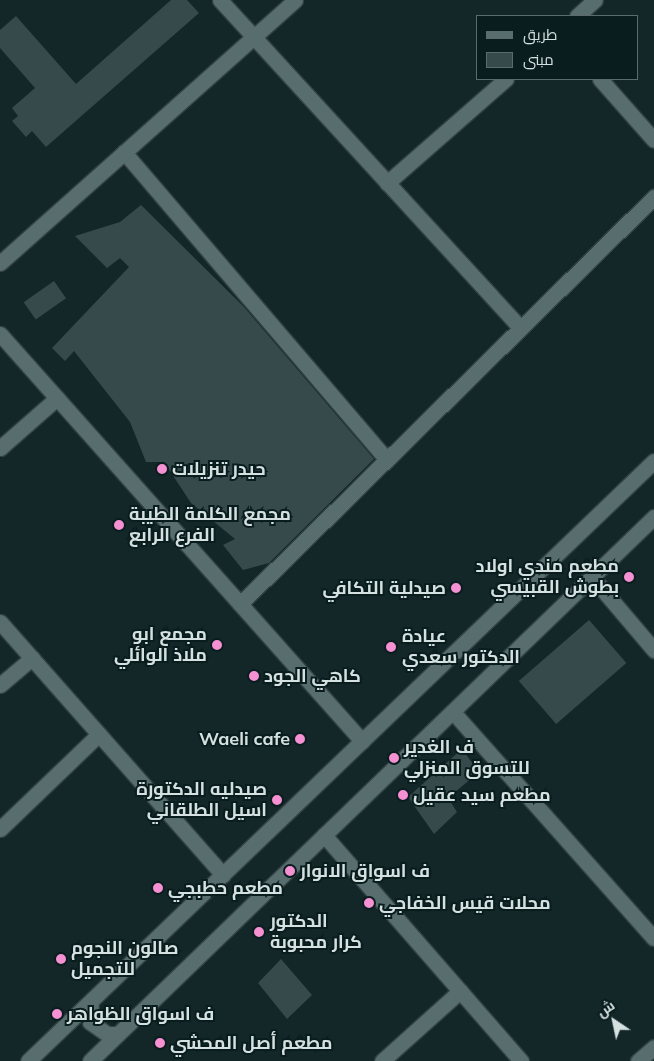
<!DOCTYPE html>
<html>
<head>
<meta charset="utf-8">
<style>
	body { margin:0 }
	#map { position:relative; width:654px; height:1061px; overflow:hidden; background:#132628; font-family:Mulish,Cairo,sans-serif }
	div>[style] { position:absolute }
	.building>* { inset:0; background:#364a4c; transform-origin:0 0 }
	.roads { filter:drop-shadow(1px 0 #334143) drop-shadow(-1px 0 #334143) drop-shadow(0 1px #334143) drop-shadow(0 -1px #334143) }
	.street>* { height:15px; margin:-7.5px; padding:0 7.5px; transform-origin:7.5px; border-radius:7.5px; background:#576d6e }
	.secondary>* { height:15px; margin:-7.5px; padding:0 7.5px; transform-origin:7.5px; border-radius:7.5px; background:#576d6e }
	.dots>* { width:14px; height:14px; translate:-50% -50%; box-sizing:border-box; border:2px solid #0a1d1e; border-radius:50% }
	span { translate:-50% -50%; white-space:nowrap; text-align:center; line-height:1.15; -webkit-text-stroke:4px #0a1d1e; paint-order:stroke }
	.poi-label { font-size:18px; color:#d5e1e1; font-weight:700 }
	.left { translate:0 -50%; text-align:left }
	.right { translate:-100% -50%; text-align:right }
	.legend { position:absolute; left:476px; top:15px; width:162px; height:65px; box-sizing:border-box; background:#0a1d1e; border:1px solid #5b6b6c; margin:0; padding:6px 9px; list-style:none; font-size:15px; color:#d5e1e1 }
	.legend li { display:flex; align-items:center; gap:10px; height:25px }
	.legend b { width:25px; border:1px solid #5b6b6c }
	.north { position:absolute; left:589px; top:996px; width:50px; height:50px; -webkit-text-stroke:4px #0a1d1e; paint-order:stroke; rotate:326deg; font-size:14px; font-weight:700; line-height:20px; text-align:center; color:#d5e1e1 }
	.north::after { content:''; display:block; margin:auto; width:18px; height:22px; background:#d5e1e1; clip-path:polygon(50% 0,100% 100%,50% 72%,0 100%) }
</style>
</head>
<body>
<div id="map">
	<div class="building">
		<div style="clip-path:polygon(171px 0,187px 0,199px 13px,46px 147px,32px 131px,26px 137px,12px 121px,18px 116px,12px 108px,35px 88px,0 48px,0 30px,16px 16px,76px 84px)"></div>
		<div style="clip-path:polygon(141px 205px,244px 307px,374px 459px,269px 563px,243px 570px,223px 545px,235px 539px,191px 503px,164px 462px,146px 462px,130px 422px,74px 351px,65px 361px,52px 348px,129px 267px,120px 258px,107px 268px,75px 236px,120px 222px)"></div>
		<div style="left:54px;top:281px;width:21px;height:37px;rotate:55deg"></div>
		<div style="left:589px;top:620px;width:57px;height:93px;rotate:49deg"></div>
		<div style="clip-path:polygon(462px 749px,479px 772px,448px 798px,457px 812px,434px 834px,408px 797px)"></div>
		<div style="clip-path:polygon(281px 959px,312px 995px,287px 1019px,258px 983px)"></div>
	</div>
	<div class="roads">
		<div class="street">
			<div style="left:220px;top:0;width:445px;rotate:47.5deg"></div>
			<div style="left:577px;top:16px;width:24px;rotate:-42deg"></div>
			<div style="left:600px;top:79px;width:81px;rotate:48.5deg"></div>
			<div style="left:124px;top:152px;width:405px;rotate:49.5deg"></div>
			<div style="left:387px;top:183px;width:158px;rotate:-41.2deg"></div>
			<div style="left:0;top:263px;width:395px;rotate:-41.7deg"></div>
			<div style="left:0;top:334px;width:545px;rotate:48.35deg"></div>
			<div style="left:0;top:448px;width:76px;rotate:-41.3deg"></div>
			<div style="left:592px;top:577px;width:96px;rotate:49.7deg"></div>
			<div style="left:240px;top:604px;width:581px;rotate:-44.51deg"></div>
			<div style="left:0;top:622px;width:337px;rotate:48.6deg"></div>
			<div style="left:0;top:685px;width:42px;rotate:-40.2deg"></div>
			<div style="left:453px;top:712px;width:302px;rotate:48.4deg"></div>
			<div style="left:0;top:829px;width:137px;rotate:-43.8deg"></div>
			<div style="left:324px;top:835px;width:300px;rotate:48.9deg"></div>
			<div style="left:382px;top:1061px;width:105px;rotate:-41.9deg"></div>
			<div style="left:638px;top:1061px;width:21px;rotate:-41deg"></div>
		</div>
		<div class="secondary">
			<div style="left:91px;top:1001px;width:21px;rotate:93deg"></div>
			<div style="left:90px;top:1022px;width:21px;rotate:35deg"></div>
			<div style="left:107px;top:1034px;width:11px"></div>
			<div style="left:28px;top:1061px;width:867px;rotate:-43.79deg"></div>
			<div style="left:90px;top:1061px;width:784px;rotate:-43.97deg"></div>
		</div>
	</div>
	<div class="dots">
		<div style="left:162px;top:469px;background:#f591d2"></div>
		<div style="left:119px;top:525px;background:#f591d2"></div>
		<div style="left:629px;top:577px;background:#f591d2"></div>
		<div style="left:456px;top:588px;background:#f591d2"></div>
		<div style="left:217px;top:645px;background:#f591d2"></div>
		<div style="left:391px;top:647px;background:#f591d2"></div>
		<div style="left:254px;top:676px;background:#f591d2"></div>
		<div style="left:300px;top:739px;background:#f591d2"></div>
		<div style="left:394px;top:758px;background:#f591d2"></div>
		<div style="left:403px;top:795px;background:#f591d2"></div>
		<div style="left:277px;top:800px;background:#f591d2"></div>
		<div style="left:290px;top:871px;background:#f591d2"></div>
		<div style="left:158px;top:888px;background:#f591d2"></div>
		<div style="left:369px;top:903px;background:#f591d2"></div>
		<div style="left:259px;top:932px;background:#f591d2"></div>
		<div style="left:61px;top:959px;background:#f591d2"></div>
		<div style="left:57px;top:1014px;background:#f591d2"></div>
		<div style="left:160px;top:1043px;background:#f591d2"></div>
	</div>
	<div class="poi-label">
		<span class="left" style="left:172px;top:469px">حيدر تنزيلات</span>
		<span class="left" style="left:129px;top:525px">مجمع الكلمة الطيبة<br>الفرع الرابع</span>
		<span class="right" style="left:619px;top:577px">مطعم مندي اولاد<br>بطوش القبيسي</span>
		<span class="right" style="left:446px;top:588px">صيدلية التكافي</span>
		<span class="right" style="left:207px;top:645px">مجمع ابو<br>ملاذ الوائلي</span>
		<span class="left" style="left:402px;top:647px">عيادة<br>الدكتور سعدي</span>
		<span class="left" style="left:264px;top:676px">كاهي الجود</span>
		<span class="right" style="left:290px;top:739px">Waeli cafe</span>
		<span class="left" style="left:404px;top:758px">ف الغدير<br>للتسوق المنزلي</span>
		<span class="right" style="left:267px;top:800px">صيدليه الدكتورة<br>اسيل الطلقاني</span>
		<span class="left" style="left:413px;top:795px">مطعم سيد عقيل</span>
		<span class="left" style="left:300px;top:871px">ف اسواق الانوار</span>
		<span class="left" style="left:168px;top:888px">مطعم حطبجي</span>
		<span class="left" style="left:379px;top:903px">محلات قيس الخفاجي</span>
		<span class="left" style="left:270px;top:932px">الدكتور<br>كرار محبوبة</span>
		<span class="left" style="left:71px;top:959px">صالون النجوم<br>للتجميل</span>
		<span class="left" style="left:67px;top:1014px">ف اسواق الظواهر</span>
		<span class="left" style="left:170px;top:1043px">مطعم أصل المحشي</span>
	</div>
	<ul class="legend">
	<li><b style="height:6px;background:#576d6e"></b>طريق</li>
	<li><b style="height:14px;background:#364a4c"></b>مبنى</li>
	</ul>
	<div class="north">ش</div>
</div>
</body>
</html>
